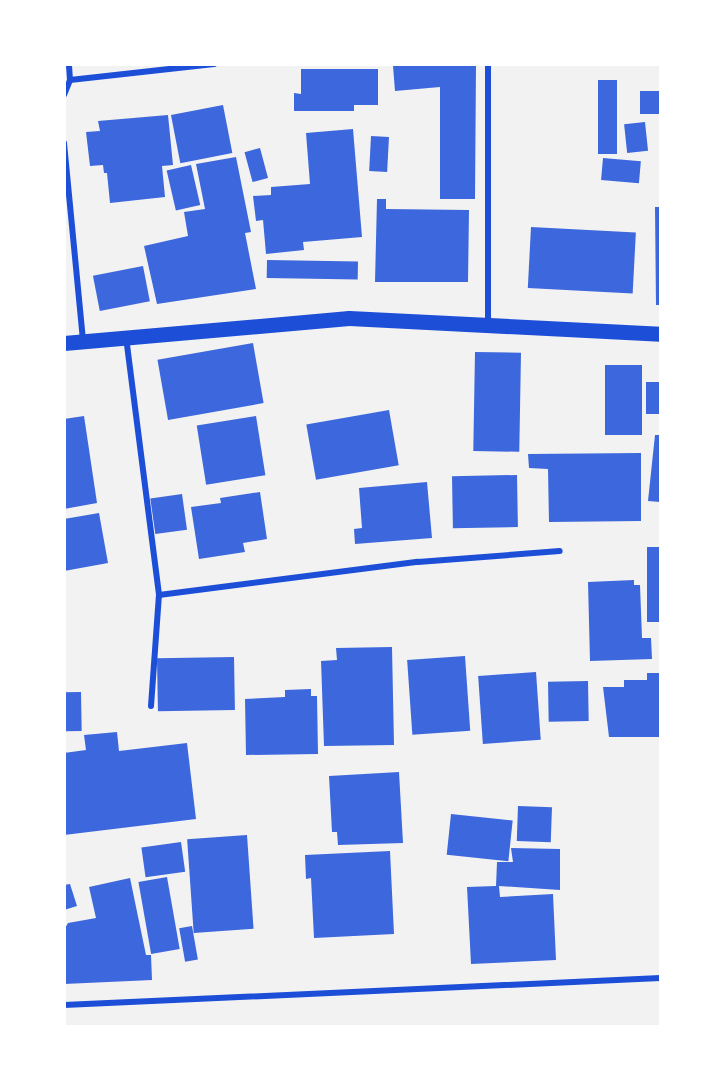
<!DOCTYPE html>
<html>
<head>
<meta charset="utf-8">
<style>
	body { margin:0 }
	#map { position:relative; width:725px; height:1091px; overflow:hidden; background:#f2f2f2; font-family:"Fira Sans Condensed",sans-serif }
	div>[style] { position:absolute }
	.building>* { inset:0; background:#3d67dc; transform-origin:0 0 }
	.minor>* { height:6px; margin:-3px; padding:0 3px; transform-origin:3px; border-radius:3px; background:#1d4ed8 }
	.primary>* { height:15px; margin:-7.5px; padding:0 7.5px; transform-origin:7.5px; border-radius:7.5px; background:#1d4ed8 }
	span { translate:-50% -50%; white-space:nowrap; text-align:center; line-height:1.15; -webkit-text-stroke:4.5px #fff; paint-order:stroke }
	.frame { position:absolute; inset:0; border:66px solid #fff; pointer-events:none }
</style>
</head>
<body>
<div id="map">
	<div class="building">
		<div style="clip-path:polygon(407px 64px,476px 64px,475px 199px,440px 199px,440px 87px,395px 91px,393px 66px)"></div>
		<div style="clip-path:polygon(301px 69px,378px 69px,378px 105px,354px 105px,354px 111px,294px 111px,294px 93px,301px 94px)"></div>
		<div style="left:598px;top:80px;width:19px;height:74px"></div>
		<div style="left:640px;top:91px;width:20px;height:23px"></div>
		<div style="left:223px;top:105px;width:49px;height:53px;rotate:79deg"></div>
		<div style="clip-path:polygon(168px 115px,173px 165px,162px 166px,165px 197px,110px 203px,107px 173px,104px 173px,103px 165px,90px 166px,86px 132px,100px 131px,98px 121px)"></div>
		<div style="left:645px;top:122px;width:29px;height:21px;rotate:84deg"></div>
		<div style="clip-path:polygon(353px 129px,362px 237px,303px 242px,304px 250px,266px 254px,263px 220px,256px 221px,253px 196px,271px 195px,271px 187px,310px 184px,306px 133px)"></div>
		<div style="left:371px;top:136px;width:18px;height:35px;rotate:3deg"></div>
		<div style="left:260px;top:148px;width:31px;height:16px;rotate:75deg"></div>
		<div style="clip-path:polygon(236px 157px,251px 232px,245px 233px,256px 289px,157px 304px,144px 246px,188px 236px,184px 212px,205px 209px,196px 164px)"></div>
		<div style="left:603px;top:158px;width:38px;height:22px;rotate:5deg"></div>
		<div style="left:191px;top:165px;width:41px;height:25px;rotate:77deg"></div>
		<div style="clip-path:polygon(377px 199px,386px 199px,386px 209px,469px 210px,468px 282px,375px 282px)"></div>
		<div style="clip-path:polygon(655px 207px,660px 207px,660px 305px,656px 305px)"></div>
		<div style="left:531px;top:227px;width:105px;height:61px;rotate:3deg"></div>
		<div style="left:267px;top:260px;width:91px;height:18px;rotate:1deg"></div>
		<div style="left:143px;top:266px;width:36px;height:51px;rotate:79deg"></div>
		<div style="left:253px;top:343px;width:61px;height:97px;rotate:80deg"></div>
		<div style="left:475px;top:352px;width:46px;height:99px;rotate:1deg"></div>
		<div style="left:605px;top:365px;width:37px;height:70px"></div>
		<div style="left:646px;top:382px;width:14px;height:32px"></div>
		<div style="left:389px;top:410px;width:56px;height:84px;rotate:80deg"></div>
		<div style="clip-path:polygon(84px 416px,97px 503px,64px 509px,64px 419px)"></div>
		<div style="left:256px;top:416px;width:60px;height:60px;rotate:81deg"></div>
		<div style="clip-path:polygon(655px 435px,660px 435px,660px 502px,648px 501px)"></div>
		<div style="clip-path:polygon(641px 453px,641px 521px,549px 522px,548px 469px,529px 468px,528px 454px)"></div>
		<div style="left:517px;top:475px;width:52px;height:65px;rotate:89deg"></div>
		<div style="clip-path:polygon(427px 482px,432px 538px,355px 544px,354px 529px,362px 528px,359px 488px)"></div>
		<div style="clip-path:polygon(260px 492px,267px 539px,243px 543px,245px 552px,199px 559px,191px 507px,221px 503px,220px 498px)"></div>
		<div style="left:182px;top:494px;width:36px;height:32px;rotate:82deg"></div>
		<div style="clip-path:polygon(99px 513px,108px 563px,64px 571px,64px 519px)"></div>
		<div style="left:647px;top:547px;width:13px;height:75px"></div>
		<div style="clip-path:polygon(634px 580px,634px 585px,640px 585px,642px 638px,651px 638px,652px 659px,590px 661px,588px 582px)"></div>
		<div style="clip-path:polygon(392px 647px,394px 745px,324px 746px,321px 661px,337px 660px,336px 648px)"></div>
		<div style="left:465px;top:656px;width:75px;height:58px;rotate:86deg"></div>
		<div style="left:234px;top:657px;width:53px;height:77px;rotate:89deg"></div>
		<div style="left:536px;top:672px;width:68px;height:58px;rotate:86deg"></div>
		<div style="clip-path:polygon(647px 673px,660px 673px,660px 737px,609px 737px,603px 687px,624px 687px,624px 680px,647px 680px)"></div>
		<div style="left:588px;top:681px;width:40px;height:40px;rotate:89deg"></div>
		<div style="clip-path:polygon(311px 689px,311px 696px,317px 696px,318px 754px,246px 755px,245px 699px,285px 697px,285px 690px)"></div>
		<div style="left:81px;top:692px;width:39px;height:17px;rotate:89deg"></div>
		<div style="clip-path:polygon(117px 732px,119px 751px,187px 743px,196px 819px,64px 835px,64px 753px,86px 750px,84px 735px)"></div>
		<div style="clip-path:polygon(399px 772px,403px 843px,338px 845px,337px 832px,332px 832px,329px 776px)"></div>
		<div style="left:518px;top:806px;width:34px;height:35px;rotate:2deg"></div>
		<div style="left:451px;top:814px;width:62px;height:41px;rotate:6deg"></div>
		<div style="left:247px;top:835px;width:94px;height:60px;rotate:86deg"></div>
		<div style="left:181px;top:842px;width:30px;height:40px;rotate:82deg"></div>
		<div style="clip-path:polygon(511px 848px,560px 849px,560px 890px,499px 886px,500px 897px,553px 894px,556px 960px,471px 964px,467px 887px,496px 886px,497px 862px,513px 862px)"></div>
		<div style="clip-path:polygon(390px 851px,394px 934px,314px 938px,311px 878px,306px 879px,305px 855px)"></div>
		<div style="left:167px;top:877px;width:73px;height:29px;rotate:80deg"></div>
		<div style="clip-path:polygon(130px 878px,146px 955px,151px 955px,152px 980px,64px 984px,64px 930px,68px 923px,96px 918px,89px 887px)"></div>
		<div style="clip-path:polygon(70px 884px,77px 906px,64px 910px,64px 885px)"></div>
		<div style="left:192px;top:926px;width:34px;height:13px;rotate:80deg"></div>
	</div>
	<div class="minor">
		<div style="left:488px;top:64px;width:261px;rotate:90deg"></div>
		<div style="left:70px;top:80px;width:145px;rotate:-6.3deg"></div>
		<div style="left:64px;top:95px;width:16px;rotate:-68deg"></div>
		<div style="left:70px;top:80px;width:16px;rotate:-94deg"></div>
		<div style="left:64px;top:143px;width:197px;rotate:84.5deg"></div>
		<div style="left:126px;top:337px;width:260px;rotate:82.7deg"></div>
		<div style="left:151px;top:706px;width:111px;rotate:-85.9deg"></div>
		<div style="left:159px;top:595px;width:261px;rotate:-7.3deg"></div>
		<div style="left:418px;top:562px;width:142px;rotate:-4.4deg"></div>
		<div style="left:64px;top:1005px;width:597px;rotate:-2.59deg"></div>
	</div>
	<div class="primary">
		<div style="left:64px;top:343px;width:286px;rotate:-5deg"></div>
		<div style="left:349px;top:318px;width:311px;rotate:2.9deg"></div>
	</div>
	<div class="frame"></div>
</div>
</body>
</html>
